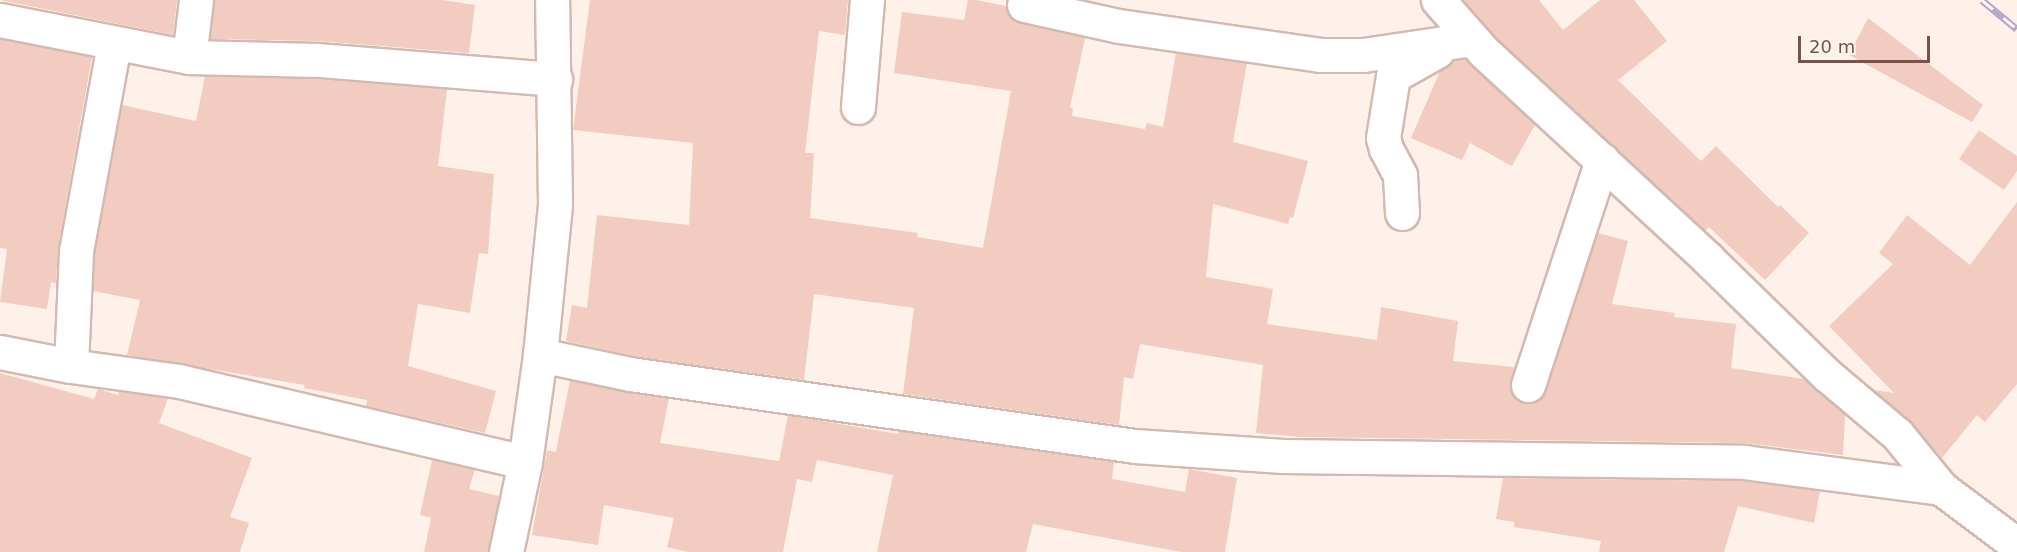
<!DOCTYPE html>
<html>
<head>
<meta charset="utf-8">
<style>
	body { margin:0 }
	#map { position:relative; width:2017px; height:552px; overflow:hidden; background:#fdf1e9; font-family:"DejaVu Sans",sans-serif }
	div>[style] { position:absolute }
	.building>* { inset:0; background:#f2cbc1 }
	.roads { filter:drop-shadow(2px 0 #d2b9b1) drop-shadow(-2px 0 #d2b9b1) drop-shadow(0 2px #d2b9b1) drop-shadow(0 -2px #d2b9b1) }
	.minor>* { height:33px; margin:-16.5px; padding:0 16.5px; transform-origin:16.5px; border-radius:16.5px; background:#fff }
	.rail>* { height:7px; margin-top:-3.5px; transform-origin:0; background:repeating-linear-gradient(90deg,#fff6f0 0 14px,#b2a6c8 0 28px); box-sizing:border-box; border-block:2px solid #b2a6c8 }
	span { translate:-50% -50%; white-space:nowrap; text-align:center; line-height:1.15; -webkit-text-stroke:5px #fff6f0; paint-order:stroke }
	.scale { position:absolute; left:1798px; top:36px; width:132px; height:27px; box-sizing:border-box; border:3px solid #78534c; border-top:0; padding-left:8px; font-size:18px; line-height:21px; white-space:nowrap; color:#78534c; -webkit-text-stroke:4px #fff6f0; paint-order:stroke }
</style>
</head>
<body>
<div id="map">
	<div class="building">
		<div style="clip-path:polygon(0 0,177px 0,173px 35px)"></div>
		<div style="clip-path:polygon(214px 0,442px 0,475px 5px,469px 53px,318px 41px,210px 39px)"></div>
		<div style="clip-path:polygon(590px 0,848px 0,845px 35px,819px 31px,805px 153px,814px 153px,810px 218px,918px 233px,917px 237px,983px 248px,1011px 91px,894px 73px,902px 12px,964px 20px,968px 0,976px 0,1006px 6px,1011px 18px,1020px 23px,1085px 38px,1070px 108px,1073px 108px,1072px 116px,1145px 129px,1147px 123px,1163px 127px,1176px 53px,1247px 63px,1233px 142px,1308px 161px,1293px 218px,1290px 217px,1288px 224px,1213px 204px,1206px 277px,1273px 289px,1267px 324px,1377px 340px,1381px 307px,1458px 321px,1453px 361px,1514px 367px,1510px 388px,1514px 397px,1522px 403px,1532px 403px,1541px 399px,1546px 391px,1598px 233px,1628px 241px,1612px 304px,1675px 313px,1674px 317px,1736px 324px,1731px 368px,1804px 379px,1845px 415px,1843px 455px,1744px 443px,1301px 437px,1256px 433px,1263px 365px,1140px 344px,1133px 379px,1124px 377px,1119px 425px,903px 394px,914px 308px,814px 294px,804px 380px,633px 356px,566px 341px,572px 305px,587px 308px,597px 215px,689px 225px,693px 143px,573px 130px)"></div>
		<div style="clip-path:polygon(1463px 0,1539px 0,1563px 30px,1600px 0,1634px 0,1667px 41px,1618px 80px,1701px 161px,1716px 146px,1778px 207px,1780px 205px,1809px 233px,1765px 280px,1709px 227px,1705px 231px,1497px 39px)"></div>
		<div style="clip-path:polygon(1868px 18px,1983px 105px,1972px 122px,1849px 55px)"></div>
		<div style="clip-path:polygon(0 39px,92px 57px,58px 248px,56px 283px,51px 282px,47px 309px,0 302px,7px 249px,0 248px)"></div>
		<div style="clip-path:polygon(1465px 59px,1535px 125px,1512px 166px,1470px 143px,1462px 160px,1411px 138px,1440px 71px,1453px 61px)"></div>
		<div style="clip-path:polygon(205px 76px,317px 79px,447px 89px,438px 166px,494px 174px,488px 254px,479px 253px,470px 313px,418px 304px,408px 366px,496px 391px,485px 433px,366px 406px,367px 400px,304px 388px,305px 385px,127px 355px,140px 300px,93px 291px,95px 253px,122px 105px,196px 121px)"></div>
		<div style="clip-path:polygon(1979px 130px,2017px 156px,2017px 171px,2004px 190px,1959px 159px)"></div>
		<div style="clip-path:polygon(2017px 202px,2017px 384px,1985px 422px,1977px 415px,1942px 458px,1909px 420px,1874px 390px,1894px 393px,1829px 326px,1893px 264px,1879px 253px,1907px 215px,1970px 265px)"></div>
		<div style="clip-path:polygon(0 373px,94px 399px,98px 389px,118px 395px,119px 392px,168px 398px,159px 423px,252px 458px,230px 517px,249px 523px,240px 552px,0 552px)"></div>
		<div style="clip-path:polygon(570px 380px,669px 398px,660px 443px,779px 461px,788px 415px,898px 434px,899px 431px,1114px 462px,1112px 479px,1185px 492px,1189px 469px,1237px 478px,1225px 552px,1181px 552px,1033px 524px,1026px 552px,877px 552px,893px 475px,817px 460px,812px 482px,797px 479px,783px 552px,688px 552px,667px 547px,674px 518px,604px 505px,598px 545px,532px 535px,547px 450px,556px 452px)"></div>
		<div style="clip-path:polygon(432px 460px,475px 469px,469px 489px,499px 496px,488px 552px,424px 552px,431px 518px,420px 515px)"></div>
		<div style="clip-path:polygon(1503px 478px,1743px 481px,1820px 491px,1814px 523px,1738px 506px,1724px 552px,1599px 552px,1601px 541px,1514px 527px,1514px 522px,1496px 519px)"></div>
	</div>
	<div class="roads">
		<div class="minor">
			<div style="left:1438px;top:0;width:69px;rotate:48.5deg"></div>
			<div style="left:1484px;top:52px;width:305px;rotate:42.7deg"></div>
			<div style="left:1708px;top:259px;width:166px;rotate:44.3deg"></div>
			<div style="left:1827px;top:375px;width:92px;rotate:40.1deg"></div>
			<div style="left:1897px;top:434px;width:70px;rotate:50.8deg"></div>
			<div style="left:1024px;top:5px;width:97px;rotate:12.5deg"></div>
			<div style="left:1119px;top:26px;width:203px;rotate:8.2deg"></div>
			<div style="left:1320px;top:55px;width:43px"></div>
			<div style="left:1363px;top:55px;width:109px;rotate:-8.4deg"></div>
			<div style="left:0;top:20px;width:193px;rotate:11.1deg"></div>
			<div style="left:189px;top:57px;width:129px;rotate:1.3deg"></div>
			<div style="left:318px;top:60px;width:238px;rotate:4.6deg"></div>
			<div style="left:189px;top:57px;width:57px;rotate:-83deg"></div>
			<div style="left:858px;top:107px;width:107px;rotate:-85.2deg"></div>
			<div style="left:1402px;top:213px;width:38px;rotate:-93deg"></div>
			<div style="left:1400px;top:175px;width:30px;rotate:-118deg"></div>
			<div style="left:1386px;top:149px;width:11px;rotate:-105deg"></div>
			<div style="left:1383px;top:138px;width:63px;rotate:-80.8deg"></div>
			<div style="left:1393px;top:76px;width:51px;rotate:-29.6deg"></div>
			<div style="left:0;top:352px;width:72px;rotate:11.2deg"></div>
			<div style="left:71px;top:366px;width:109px;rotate:7.9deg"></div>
			<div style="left:179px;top:381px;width:355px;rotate:13.2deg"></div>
			<div style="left:540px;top:355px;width:92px;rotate:11.9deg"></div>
			<div style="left:630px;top:374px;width:510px;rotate:8.11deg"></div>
			<div style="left:1135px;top:446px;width:148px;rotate:3.9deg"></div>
			<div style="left:1283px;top:456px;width:461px;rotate:0.7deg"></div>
			<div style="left:1744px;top:462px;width:199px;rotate:7.5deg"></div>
			<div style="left:1941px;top:488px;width:95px;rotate:36.9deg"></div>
			<div style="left:71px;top:366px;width:115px;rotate:-87.5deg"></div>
			<div style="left:76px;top:251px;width:211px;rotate:-79.6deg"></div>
			<div style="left:1528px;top:385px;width:237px;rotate:-71.8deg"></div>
			<div style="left:506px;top:552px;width:92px;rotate:-78.1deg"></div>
			<div style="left:525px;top:462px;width:108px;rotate:-82deg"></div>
			<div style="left:540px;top:355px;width:151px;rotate:-84.3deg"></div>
			<div style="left:555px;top:205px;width:205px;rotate:-90.8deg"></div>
		</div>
	</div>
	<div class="rail">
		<div style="left:1982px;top:0;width:45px;rotate:39.6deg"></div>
	</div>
	<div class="scale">20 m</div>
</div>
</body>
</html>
